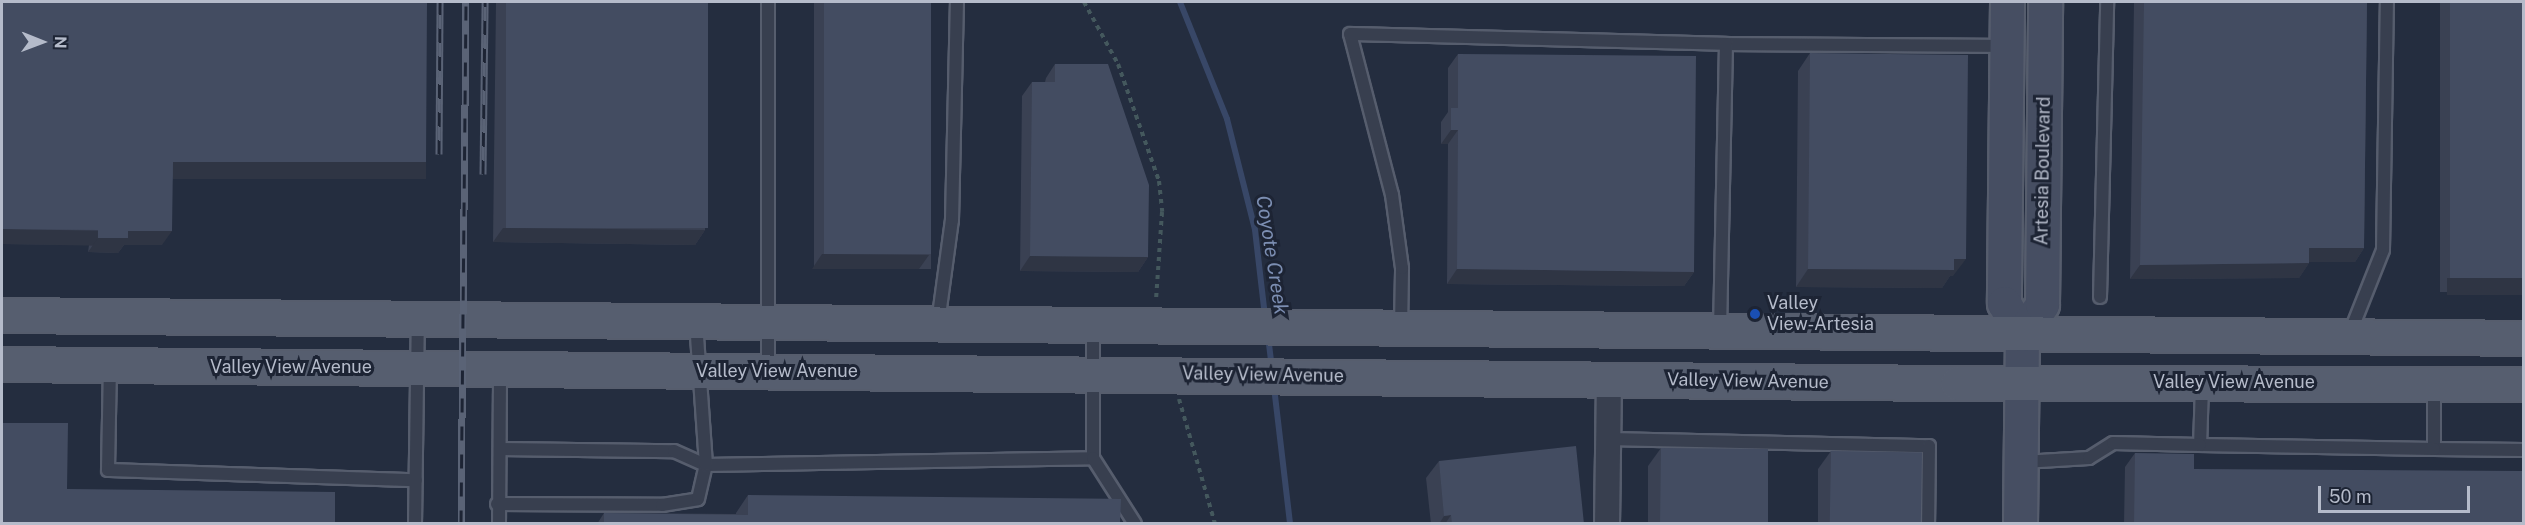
<!DOCTYPE html>
<html>
<head>
<meta charset="utf-8">
<style>
	body { margin:0 }
	#map { position:relative; width:2525px; height:525px; overflow:hidden; background:#242d3f; font-family:"Public Sans",sans-serif }
	div>[style] { position:absolute }
	.stream>* { height:6px; margin:-3px; padding:0 3px; transform-origin:3px; border-radius:3px; background:#384767 }
	.path>* { height:4px; margin-top:-2px; transform-origin:0; background:repeating-linear-gradient(90deg,#44585d 0 4.5px,transparent 0 9px) }
	.roads { filter:drop-shadow(2px 0 #565d6d) drop-shadow(-2px 0 #565d6d) drop-shadow(0 2px #565d6d) drop-shadow(0 -2px #565d6d) }
	.lane>* { height:12px; margin:-6px; padding:0 6px; transform-origin:6px; border-radius:6px; background:#383f4f }
	.street>* { height:24px; margin:-12px; padding:0 12px; transform-origin:12px; border-radius:12px; background:#383f4f }
	.secondary>* { height:33px; margin:-16.5px; padding:0 16.5px; transform-origin:16.5px; border-radius:16.5px; background:#464e62 }
	.primary>* { height:33px; margin:-16.5px; padding:0 16.5px; transform-origin:16.5px; border-radius:16.5px; background:#565e6f }
	.rail>* { height:7px; margin-top:-3.5px; transform-origin:0; background:repeating-linear-gradient(90deg,#1d2434 0 14px,#5a6376 0 28px); box-sizing:border-box; border-block:2px solid #5a6376 }
	.wall>* { inset:0; background:#3a4153; transform-origin:0 0 }
	.shaded-wall>* { inset:0; background:#2f3544; transform-origin:0 0 }
	.building>* { inset:0; background:#434c61; transform-origin:0 0 }
	.dots>* { width:16px; height:16px; translate:-50% -50%; box-sizing:border-box; border:3px solid #1d2434; border-radius:50% }
	span { translate:-50% -50%; white-space:nowrap; text-align:center; line-height:1.15; -webkit-text-stroke:6px #1d2434; paint-order:stroke }
	.street-label { font-size:18px; color:#b5bbca }
	.poi-label { font-size:18px; color:#b5bbca }
	.left { translate:0 -50%; text-align:left }
	.water-label { font-size:20px; color:#7c8eb2; font-style:italic }
	.frame { position:absolute; inset:0; border:3px solid #b5bbca; pointer-events:none }
	.north { position:absolute; left:12px; top:12px; width:60px; height:60px; -webkit-text-stroke:4px #1d2434; paint-order:stroke; rotate:91deg; font-size:16px; font-weight:700; line-height:24px; text-align:center; color:#b5bbca }
	.north::after { content:''; display:block; margin:auto; width:21px; height:27px; background:#b5bbca; clip-path:polygon(50% 0,100% 100%,50% 72%,0 100%) }
	.scale { position:absolute; left:2318px; top:486px; width:152px; height:27px; box-sizing:border-box; border:3px solid #b5bbca; border-top:0; padding-left:8px; font-size:18px; line-height:21px; white-space:nowrap; color:#b5bbca; -webkit-text-stroke:4px #1d2434; paint-order:stroke }
</style>
</head>
<body>
<div id="map">
	<div class="stream">
		<div style="left:1180px;top:2px;width:126px;rotate:68.1deg"></div>
		<div style="left:1227px;top:119px;width:114px;rotate:75.8deg"></div>
		<div style="left:1255px;top:230px;width:88px;rotate:83.4deg"></div>
		<div style="left:1268px;top:336px;width:32px;rotate:83deg"></div>
		<div style="left:1274px;top:387px;width:138px;rotate:83.3deg"></div>
	</div>
	<div class="path">
		<div style="left:1084px;top:2px;width:71px;rotate:61.3deg"></div>
		<div style="left:1118px;top:64px;width:124px;rotate:70.7deg"></div>
		<div style="left:1159px;top:181px;width:31px;rotate:84deg"></div>
		<div style="left:1162px;top:212px;width:88px;rotate:93.9deg"></div>
		<div style="left:1179px;top:399px;width:130px;rotate:73.9deg"></div>
	</div>
	<div class="roads">
		<div class="lane">
			<div style="left:768px;top:2px;width:368px;rotate:90deg"></div>
			<div style="left:1726px;top:44px;width:280px;rotate:0.4deg"></div>
			<div style="left:2100px;top:297px;width:295px;rotate:-88.6deg"></div>
			<div style="left:938px;top:323px;width:104px;rotate:-82.3deg"></div>
			<div style="left:952px;top:220px;width:218px;rotate:-88.7deg"></div>
			<div style="left:1401px;top:328px;width:60px;rotate:-89deg"></div>
			<div style="left:1402px;top:268px;width:74px;rotate:-97.8deg"></div>
			<div style="left:1392px;top:195px;width:166px;rotate:-104.6deg"></div>
			<div style="left:1350px;top:34px;width:376px;rotate:1.5deg"></div>
			<div style="left:1726px;top:44px;width:286px;rotate:91.2deg"></div>
			<div style="left:2350px;top:333px;width:89px;rotate:-68.3deg"></div>
			<div style="left:2383px;top:250px;width:248px;rotate:-89.1deg"></div>
			<div style="left:110px;top:365px;width:105px;rotate:91.1deg"></div>
			<div style="left:108px;top:470px;width:308px;rotate:1.9deg"></div>
			<div style="left:2434px;top:384px;width:65px;rotate:90deg"></div>
			<div style="left:2434px;top:449px;width:90px;rotate:0.6deg"></div>
			<div style="left:2202px;top:386px;width:59px;rotate:91.9deg"></div>
			<div style="left:2200px;top:445px;width:234px;rotate:1deg"></div>
			<div style="left:1609px;top:439px;width:320px;rotate:1.3deg"></div>
			<div style="left:1929px;top:446px;width:78px;rotate:90.7deg"></div>
			<div style="left:500px;top:449px;width:174px;rotate:0.7deg"></div>
			<div style="left:674px;top:451px;width:35px;rotate:24deg"></div>
			<div style="left:706px;top:465px;width:387px;rotate:-1deg"></div>
			<div style="left:1093px;top:458px;width:132px;rotate:-90deg"></div>
			<div style="left:1093px;top:458px;width:78px;rotate:57.5deg"></div>
			<div style="left:2023px;top:462px;width:66px;rotate:-3.5deg"></div>
			<div style="left:2089px;top:458px;width:28px;rotate:-32deg"></div>
			<div style="left:2113px;top:443px;width:87px;rotate:1.3deg"></div>
			<div style="left:497px;top:504px;width:165px;rotate:0.3deg"></div>
			<div style="left:662px;top:505px;width:36px;rotate:-9deg"></div>
			<div style="left:698px;top:499px;width:35px;rotate:-77deg"></div>
			<div style="left:706px;top:465px;width:143px;rotate:-94deg"></div>
			<div style="left:415px;top:524px;width:203px;rotate:-89.2deg"></div>
			<div style="left:499px;top:524px;width:154px;rotate:-89.6deg"></div>
		</div>
		<div class="street">
			<div style="left:1607px;top:524px;width:145px;rotate:-89.2deg"></div>
		</div>
		<div class="secondary">
			<div style="left:2007px;top:2px;width:301px;rotate:90.6deg"></div>
			<div style="left:2004px;top:303px;width:36px;rotate:60deg"></div>
			<div style="left:2020px;top:524px;width:190px;rotate:-89.4deg"></div>
			<div style="left:2022px;top:334px;width:36px;rotate:-56deg"></div>
			<div style="left:2042px;top:304px;width:302px;rotate:-89.4deg"></div>
		</div>
		<div class="primary">
			<div style="left:2px;top:315px;width:2522px;rotate:0.52deg"></div>
			<div style="left:2px;top:364px;width:1955px;rotate:0.56deg"></div>
			<div style="left:1957px;top:383px;width:567px;rotate:0.1deg"></div>
		</div>
	</div>
	<div class="rail">
		<div style="left:439px;top:154px;width:152px;rotate:-89.6deg"></div>
		<div style="left:483px;top:174px;width:172px;rotate:-89.3deg"></div>
		<div style="left:461px;top:524px;width:522px;rotate:-89.45deg"></div>
	</div>
	<div class="wall">
		<div style="clip-path:polygon(2px 2px,426px 162px,416px 177px,173px 176px,162px 245px,124px 245px,118px 253px,88px 252px,89px 245px,2px 244px)"></div>
		<div style="clip-path:polygon(496px 2px,708px 2px,705px 230px,695px 245px,493px 242px)"></div>
		<div style="left:814px;top:2px;width:117px;height:267px"></div>
		<div style="clip-path:polygon(2134px 2px,2367px 2px,2364px 248px,2355px 262px,2309px 262px,2309px 263px,2299px 278px,2130px 279px)"></div>
		<div style="left:2440px;top:2px;width:83px;height:290px"></div>
		<div style="clip-path:polygon(1810px 53px,1953px 276px,1950px 276px,1942px 288px,1796px 287px,1798px 71px)"></div>
		<div style="clip-path:polygon(1458px 54px,1694px 272px,1684px 286px,1447px 284px,1448px 144px,1441px 144px,1441px 122px,1448px 112px,1448px 68px)"></div>
		<div style="clip-path:polygon(1055px 64px,1148px 257px,1138px 272px,1020px 271px,1022px 96px,1032px 82px,1045px 82px,1046px 78px)"></div>
		<div style="clip-path:polygon(1661px 448px,1767px 524px,1648px 524px,1648px 466px)"></div>
		<div style="clip-path:polygon(1831px 451px,1922px 524px,1818px 524px,1818px 469px)"></div>
		<div style="clip-path:polygon(2135px 453px,2194px 469px,2523px 524px,2124px 524px,2125px 467px)"></div>
		<div style="clip-path:polygon(1439px 461px,1584px 524px,1431px 524px,1426px 478px)"></div>
		<div style="clip-path:polygon(748px 495px,1120px 524px,597px 524px,604px 513px,736px 514px,736px 513px)"></div>
	</div>
	<div class="shaded-wall">
		<div style="clip-path:polygon(1451px 130px,1458px 130px,1448px 144px,1441px 144px)"></div>
		<div style="left:173px;top:162px;width:253px;height:17px"></div>
		<div style="clip-path:polygon(503px 228px,705px 230px,695px 245px,493px 242px)"></div>
		<div style="left:2px;top:229px;width:96px;height:15px;rotate:1deg"></div>
		<div style="clip-path:polygon(128px 231px,172px 231px,162px 245px,124px 245px,118px 253px,88px 252px,98px 238px)"></div>
		<div style="clip-path:polygon(2309px 248px,2364px 248px,2355px 262px,2299px 262px)"></div>
		<div style="clip-path:polygon(822px 254px,929px 255px,919px 269px,812px 269px)"></div>
		<div style="clip-path:polygon(1030px 256px,1148px 257px,1138px 272px,1020px 271px)"></div>
		<div style="clip-path:polygon(1954px 259px,1966px 259px,1953px 276px,1950px 276px,1942px 288px,1796px 287px,1808px 269px)"></div>
		<div style="clip-path:polygon(2309px 263px,2299px 278px,2130px 279px,2140px 265px)"></div>
		<div style="clip-path:polygon(1457px 269px,1694px 272px,1684px 286px,1447px 284px)"></div>
		<div style="left:2447px;top:278px;width:76px;height:17px"></div>
		<div style="clip-path:polygon(1451px 515px,1445px 524px,1439px 524px,1444px 516px)"></div>
		<div style="left:1750px;top:522px;width:18px;height:2px"></div>
	</div>
	<div class="building">
		<div style="clip-path:polygon(2px 2px,427px 2px,426px 162px,173px 162px,172px 231px,128px 231px,128px 238px,98px 238px,98px 230px,2px 229px)"></div>
		<div style="left:506px;top:2px;width:202px;height:226px"></div>
		<div style="left:824px;top:2px;width:107px;height:252px"></div>
		<div style="clip-path:polygon(2144px 2px,2367px 2px,2364px 248px,2309px 248px,2309px 263px,2140px 265px)"></div>
		<div style="left:2450px;top:2px;width:73px;height:276px"></div>
		<div style="clip-path:polygon(1810px 53px,1968px 55px,1966px 259px,1954px 259px,1954px 270px,1808px 269px)"></div>
		<div style="clip-path:polygon(1458px 54px,1696px 56px,1694px 272px,1457px 269px,1458px 130px,1451px 130px,1451px 108px,1458px 108px)"></div>
		<div style="clip-path:polygon(1055px 64px,1108px 64px,1149px 185px,1148px 257px,1030px 256px,1032px 82px,1055px 82px)"></div>
		<div style="clip-path:polygon(2px 423px,68px 423px,67px 489px,335px 492px,335px 524px,2px 524px)"></div>
		<div style="clip-path:polygon(1576px 446px,1584px 524px,1452px 524px,1451px 515px,1444px 516px,1439px 461px)"></div>
		<div style="clip-path:polygon(1661px 448px,1768px 449px,1768px 522px,1750px 522px,1750px 524px,1660px 524px)"></div>
		<div style="left:1831px;top:451px;width:91px;height:73px;rotate:1deg"></div>
		<div style="clip-path:polygon(2135px 453px,2194px 454px,2194px 469px,2523px 471px,2523px 524px,2134px 524px)"></div>
		<div style="clip-path:polygon(748px 495px,1121px 499px,1120px 524px,604px 524px,604px 513px,748px 515px)"></div>
	</div>
	<div class="dots">
		<div style="left:1755px;top:314px;background:#1a4fb4"></div>
	</div>
	<div class="street-label">
		<span style="left:2043px;top:171px;rotate:-89deg">Artesia Boulevard</span>
		<span style="left:291px;top:367px">Valley View Avenue</span>
		<span style="left:777px;top:371px">Valley View Avenue</span>
		<span style="left:1263px;top:375px;rotate:1deg">Valley View Avenue</span>
		<span style="left:1748px;top:381px;rotate:1deg">Valley View Avenue</span>
		<span style="left:2234px;top:382px">Valley View Avenue</span>
	</div>
	<div class="poi-label">
		<span class="left" style="left:1767px;top:314px">Valley<br>View-Artesia</span>
	</div>
	<div class="water-label">
		<span style="left:1272px;top:255px;rotate:81deg">Coyote Creek</span>
	</div>
	<div class="frame"></div>
	<div class="north">N</div>
	<div class="scale">50 m</div>
</div>
</body>
</html>
